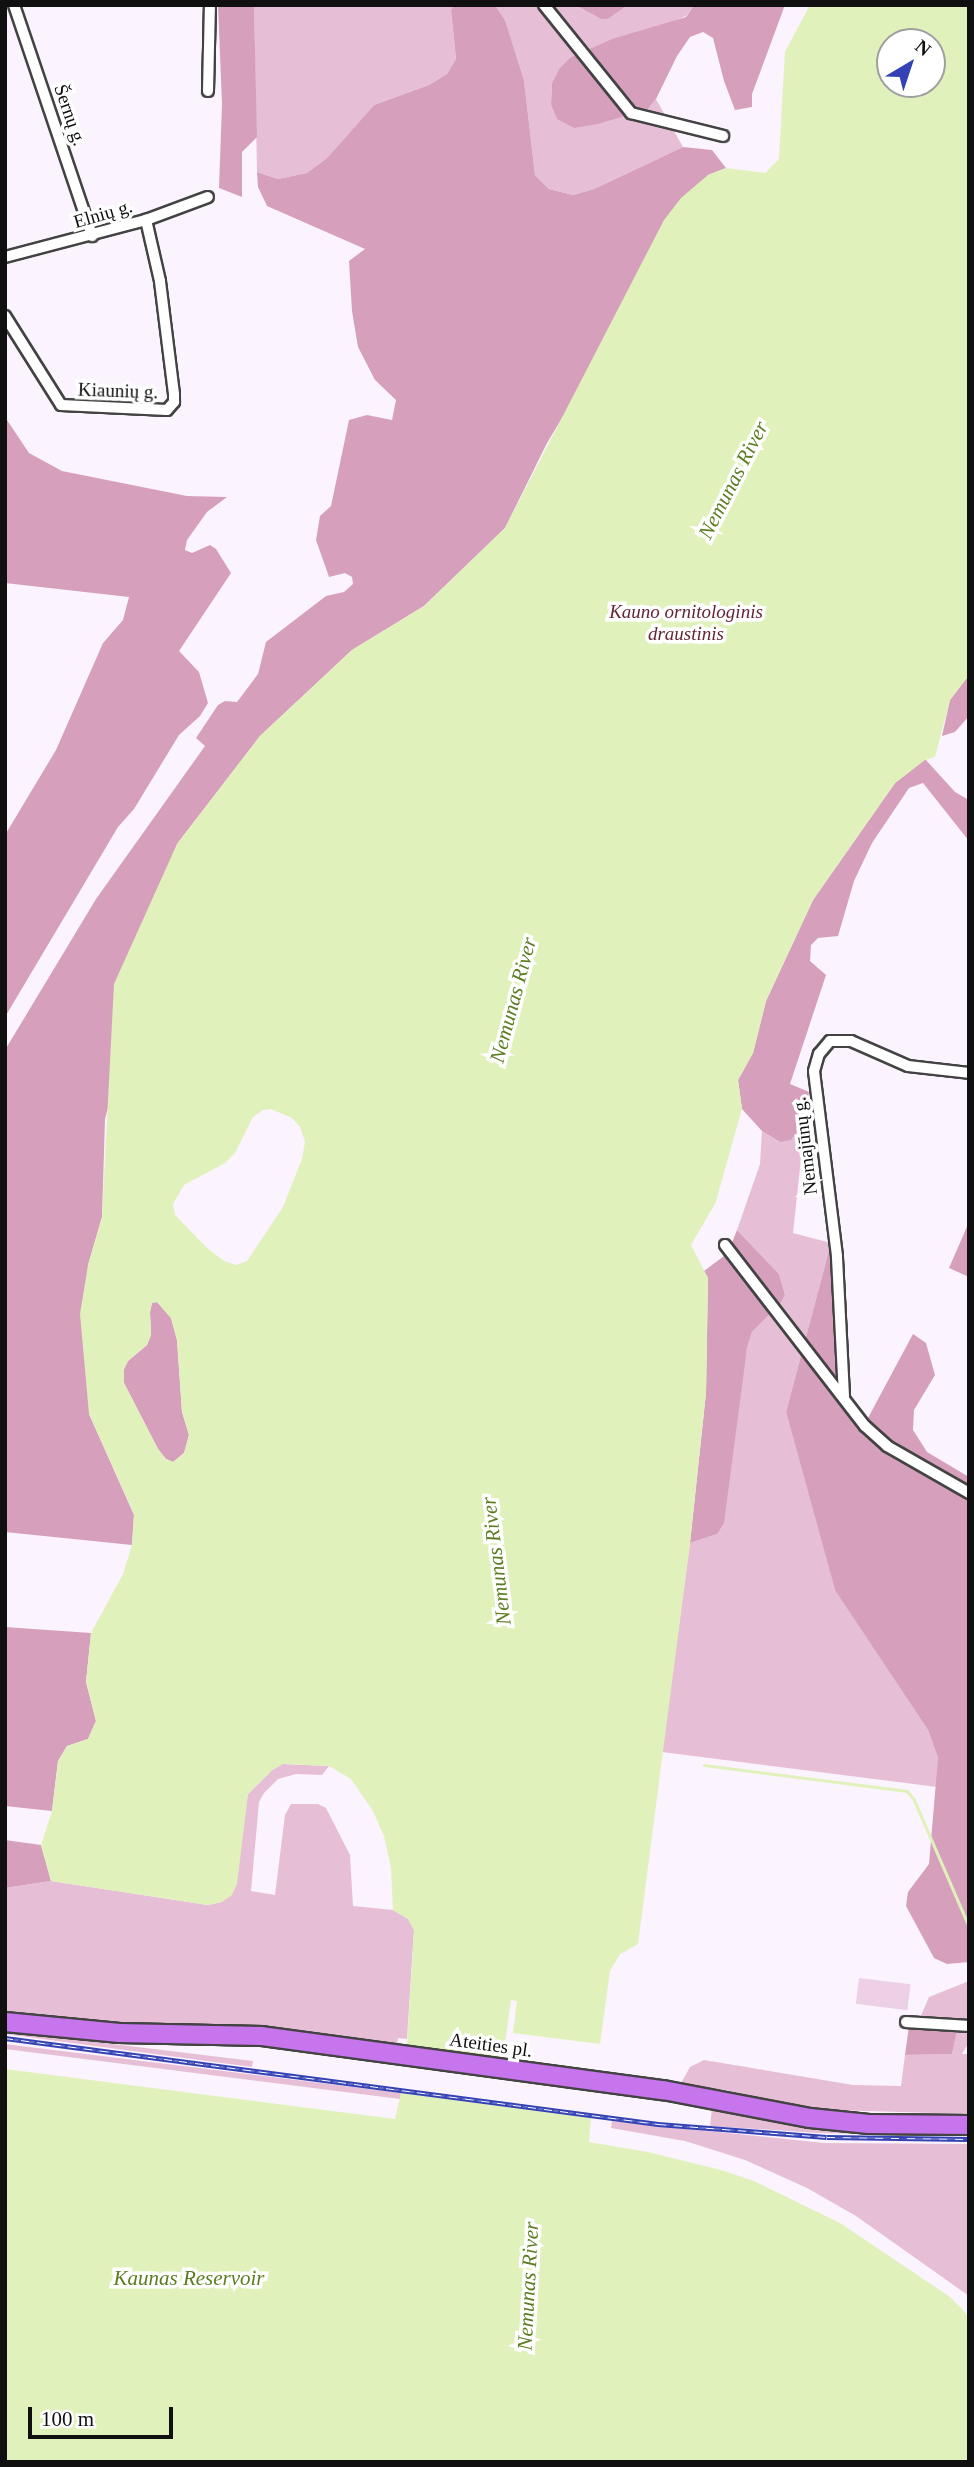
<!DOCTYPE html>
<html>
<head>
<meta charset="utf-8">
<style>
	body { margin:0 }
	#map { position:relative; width:974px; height:2467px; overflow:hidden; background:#fbf3fe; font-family:"Times New Roman",serif }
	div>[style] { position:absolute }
	.green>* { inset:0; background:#e6bfd6 }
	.forest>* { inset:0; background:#d6a0bc }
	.pitch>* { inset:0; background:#eed0e6; transform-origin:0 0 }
	.water>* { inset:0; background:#e1f1bc }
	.pier>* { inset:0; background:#fbf3fe }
	.stream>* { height:2.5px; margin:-1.25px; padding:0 1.25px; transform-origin:1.25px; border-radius:1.25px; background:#e1f1bc }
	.roads { filter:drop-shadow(2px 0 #434343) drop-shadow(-2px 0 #434343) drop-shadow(0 2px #434343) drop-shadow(0 -2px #434343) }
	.minor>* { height:10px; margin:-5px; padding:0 5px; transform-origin:5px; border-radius:5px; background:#fff }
	.primary>* { height:18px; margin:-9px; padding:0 9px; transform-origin:9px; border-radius:9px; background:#c775ed }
	.rail>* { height:5px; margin-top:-2.5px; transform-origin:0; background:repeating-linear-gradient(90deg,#fff 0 8px,#3342b4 0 16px); box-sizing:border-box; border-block:2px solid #3342b4 }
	span { translate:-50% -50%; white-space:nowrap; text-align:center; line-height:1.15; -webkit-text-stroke:7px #fff; paint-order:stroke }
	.street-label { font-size:19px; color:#101010 }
	.park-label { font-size:19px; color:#632536; font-style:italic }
	.water-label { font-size:21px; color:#5b7d1f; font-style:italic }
	.frame { position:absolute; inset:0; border:7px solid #101010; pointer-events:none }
	.north { position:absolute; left:876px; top:28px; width:70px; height:70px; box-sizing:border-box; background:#fff; border:2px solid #9f9f9f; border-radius:50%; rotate:39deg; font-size:19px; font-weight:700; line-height:28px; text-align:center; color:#101010 }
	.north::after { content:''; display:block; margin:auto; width:24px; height:32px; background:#3342b4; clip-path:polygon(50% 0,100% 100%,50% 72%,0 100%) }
	.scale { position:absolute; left:28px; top:2407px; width:145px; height:32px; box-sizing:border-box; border:4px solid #101010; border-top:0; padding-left:9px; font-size:21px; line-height:24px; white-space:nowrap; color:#101010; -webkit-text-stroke:5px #fff; paint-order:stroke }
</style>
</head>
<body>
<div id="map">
	<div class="green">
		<div style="clip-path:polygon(254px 5px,454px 5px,451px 10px,456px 59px,447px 74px,429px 85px,374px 105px,327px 158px,307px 173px,278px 179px,257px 172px)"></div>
		<div style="clip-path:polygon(495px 5px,575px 5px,601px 19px,608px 19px,628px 5px,694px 5px,686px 16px,559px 69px,552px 83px,551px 104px,648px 109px,656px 99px,683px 147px,594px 189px,573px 195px,549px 189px,535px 175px,524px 80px,505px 20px)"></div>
		<div style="clip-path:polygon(807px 1103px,793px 1233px,831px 1243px,786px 1412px,835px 1589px,928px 1730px,938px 1758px,937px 1787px,662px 1752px,690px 1543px,717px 1534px,747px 1348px,752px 1332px,780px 1304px,785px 1295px,779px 1274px,737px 1230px,760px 1164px,762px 1131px,780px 1142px,800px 1121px,802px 1109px)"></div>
		<div style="clip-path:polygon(283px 1764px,329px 1766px,322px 1775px,296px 1774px,278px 1779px,264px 1793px,259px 1802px,251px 1891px,275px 1895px,285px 1815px,291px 1804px,318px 1804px,326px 1808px,350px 1855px,353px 1906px,393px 1910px,408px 1919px,414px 1930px,407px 2039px,398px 2038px,397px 2046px,283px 2029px,231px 2025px,100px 2023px,5px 2011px,5px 1888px,51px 1881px,208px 1905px,222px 1902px,248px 1794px,272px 1770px)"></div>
		<div style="clip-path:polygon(969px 1981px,969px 2021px,920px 2018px,929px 1997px)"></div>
		<div style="clip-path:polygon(5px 2031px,253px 2061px,252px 2067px,5px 2034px)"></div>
		<div style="clip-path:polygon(957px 2031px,969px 2031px,969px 2042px,962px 2054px,969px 2054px,969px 2114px,833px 2110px,787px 2104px,726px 2090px,680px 2085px,690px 2067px,704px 2060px,853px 2085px,901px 2086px,905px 2055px,952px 2054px)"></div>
		<div style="clip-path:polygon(5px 2044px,401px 2093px,400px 2099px,5px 2049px)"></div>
		<div style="clip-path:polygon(712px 2109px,791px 2124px,969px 2132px,969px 2136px,818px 2133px,710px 2126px)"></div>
		<div style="clip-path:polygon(612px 2121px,824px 2143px,969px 2144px,969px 2296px,856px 2216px,807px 2188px,745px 2160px,685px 2141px,611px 2128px)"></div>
	</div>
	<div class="forest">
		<div style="clip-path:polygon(218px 5px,254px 5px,257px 137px,242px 152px,242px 197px,219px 188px,222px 104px)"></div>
		<div style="clip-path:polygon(454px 5px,495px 5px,505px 20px,524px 80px,535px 175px,549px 189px,573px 195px,594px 189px,683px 147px,712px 150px,726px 168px,708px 175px,547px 443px,505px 528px,424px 606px,352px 650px,260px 736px,177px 844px,105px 1119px,102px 1217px,88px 1265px,89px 1414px,134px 1515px,132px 1545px,5px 1532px,5px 1050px,96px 899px,205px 746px,196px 738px,218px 705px,225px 701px,237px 702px,258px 674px,266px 642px,326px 596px,344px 592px,353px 584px,352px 577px,345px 573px,329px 577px,316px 540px,320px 516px,331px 506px,349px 420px,367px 415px,392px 420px,396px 400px,375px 380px,358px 347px,352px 311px,349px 261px,365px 249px,267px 206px,258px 187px,257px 172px,278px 179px,307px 173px,327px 158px,374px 105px,429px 85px,447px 74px,456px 59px,451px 10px)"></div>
		<div style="clip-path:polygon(575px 5px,628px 5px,608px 19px,601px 19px)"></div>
		<div style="clip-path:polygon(694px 5px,785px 5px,752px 94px,752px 107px,735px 110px,724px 81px,713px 38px,703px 32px,690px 37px,677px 56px,656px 99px,648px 109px,598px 124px,574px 128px,557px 119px,551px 104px,552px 83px,559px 69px,570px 58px,612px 39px,686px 17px)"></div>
		<div style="clip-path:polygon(5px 417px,29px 453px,62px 471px,187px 496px,227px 497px,207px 512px,187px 540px,185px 550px,192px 553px,210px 545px,216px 549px,231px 573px,179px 651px,199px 672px,208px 703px,200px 716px,179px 735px,134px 809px,118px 827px,5px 1017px,5px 835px,56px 750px,103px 643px,123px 620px,129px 597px,5px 583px)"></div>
		<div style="clip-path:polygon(969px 675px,969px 716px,955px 732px,942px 736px,950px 700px)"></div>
		<div style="clip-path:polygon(925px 759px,955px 792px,969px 800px,969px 841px,923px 783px,909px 788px,872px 843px,854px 881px,838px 936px,818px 938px,811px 945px,810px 961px,826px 975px,790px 1084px,809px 1092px,807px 1103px,802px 1109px,796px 1133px,791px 1140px,780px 1142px,762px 1131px,742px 1109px,738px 1080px,753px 1053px,766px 1001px,813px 900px,895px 783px)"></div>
		<div style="clip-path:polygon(969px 1222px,969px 1277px,949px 1268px)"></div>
		<div style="clip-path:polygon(737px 1230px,779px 1274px,785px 1295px,780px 1304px,752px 1332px,747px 1348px,724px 1523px,717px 1534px,690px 1543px,706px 1393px,708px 1278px,704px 1271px,728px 1253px)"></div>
		<div style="clip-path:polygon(831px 1243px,840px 1401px,861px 1431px,913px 1334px,926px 1343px,935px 1375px,914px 1410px,913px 1430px,927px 1452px,969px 1477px,969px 1962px,947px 1964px,934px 1958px,906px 1906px,908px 1892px,929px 1864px,938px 1758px,928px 1730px,835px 1590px,786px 1412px)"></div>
		<div style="clip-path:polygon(157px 1302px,171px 1318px,177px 1340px,182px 1412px,189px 1435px,184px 1453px,173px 1462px,166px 1459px,158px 1449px,124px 1383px,124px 1369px,128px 1361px,147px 1345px,151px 1335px,150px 1312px,152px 1303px)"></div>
		<div style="clip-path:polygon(5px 1627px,91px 1633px,86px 1682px,96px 1721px,88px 1739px,67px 1746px,58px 1761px,52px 1811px,5px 1806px)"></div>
		<div style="clip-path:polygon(5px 1840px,41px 1845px,51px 1881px,5px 1888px)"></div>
		<div style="clip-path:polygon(909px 2026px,957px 2031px,952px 2054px,905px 2055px)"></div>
	</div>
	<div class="pitch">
		<div style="left:859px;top:1978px;width:52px;height:26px;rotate:7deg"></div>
	</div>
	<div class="water">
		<div style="clip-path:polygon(evenodd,810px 5px,969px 5px,969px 675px,950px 700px,935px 757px,925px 760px,895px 783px,813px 900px,766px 1001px,753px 1053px,738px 1080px,742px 1109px,716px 1202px,691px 1245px,708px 1278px,706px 1393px,690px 1543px,638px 1944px,620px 1954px,610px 1971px,600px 2044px,513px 2033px,517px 2001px,511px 2000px,503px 2059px,407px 2046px,414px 1930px,408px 1919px,393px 1910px,391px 1868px,384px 1836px,373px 1811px,351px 1779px,329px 1766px,283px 1764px,272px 1770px,248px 1794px,237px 1884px,232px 1895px,222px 1902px,208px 1905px,51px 1881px,41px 1845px,52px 1811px,58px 1761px,67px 1746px,88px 1739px,96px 1721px,86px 1682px,91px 1633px,123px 1574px,132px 1545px,134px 1514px,89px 1414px,80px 1314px,88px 1265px,102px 1217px,114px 984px,177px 844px,260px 736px,352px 650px,424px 606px,505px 528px,664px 220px,681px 198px,708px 175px,726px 168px,765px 173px,779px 159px,785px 52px,810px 5px,890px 42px,932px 42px,932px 84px,890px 84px,890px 42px,810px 5px,271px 1109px,292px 1118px,300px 1127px,305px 1142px,302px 1159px,283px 1207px,247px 1261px,236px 1265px,224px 1261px,207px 1248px,175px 1215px,173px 1204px,184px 1185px,225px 1163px,235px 1153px,253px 1117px,263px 1110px,271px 1109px,810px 5px,157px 1302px,171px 1318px,177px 1340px,182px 1412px,189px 1435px,184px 1453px,173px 1462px,166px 1459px,158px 1449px,124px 1383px,124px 1369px,128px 1361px,147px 1345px,151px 1335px,150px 1312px,152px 1303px,157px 1302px)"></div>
		<div style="clip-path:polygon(5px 2069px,395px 2119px,401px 2093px,591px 2118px,589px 2142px,648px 2152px,721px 2170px,754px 2181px,840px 2223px,950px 2297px,962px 2309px,969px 2318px,969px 2462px,5px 2462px)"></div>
	</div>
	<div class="pier">
		<div style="clip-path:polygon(742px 1109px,744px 1112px,719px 1203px,703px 1234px,701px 1232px,716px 1202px)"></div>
	</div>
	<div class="stream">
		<div style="left:704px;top:1765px;width:205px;rotate:7.3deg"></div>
		<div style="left:907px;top:1791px;width:11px;rotate:49deg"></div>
		<div style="left:914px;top:1799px;width:138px;rotate:66.6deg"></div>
	</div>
	<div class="roads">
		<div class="minor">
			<div style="left:14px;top:5px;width:244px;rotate:71.3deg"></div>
			<div style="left:544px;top:5px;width:139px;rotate:51.1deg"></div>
			<div style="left:631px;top:113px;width:95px;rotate:14deg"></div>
			<div style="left:208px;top:91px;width:86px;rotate:-88.7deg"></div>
			<div style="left:5px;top:257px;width:146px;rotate:-14.7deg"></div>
			<div style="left:146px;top:220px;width:66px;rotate:-20.4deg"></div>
			<div style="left:5px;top:316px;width:105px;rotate:57.8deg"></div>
			<div style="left:61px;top:405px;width:106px;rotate:2.7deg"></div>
			<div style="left:167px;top:410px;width:11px;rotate:-49deg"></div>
			<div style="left:174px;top:402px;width:8px;rotate:-90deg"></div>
			<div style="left:174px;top:394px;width:114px;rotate:-97.1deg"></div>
			<div style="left:160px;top:281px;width:63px;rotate:-102.9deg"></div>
			<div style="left:725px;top:1245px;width:229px;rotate:52.3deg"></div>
			<div style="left:865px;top:1426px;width:30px;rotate:42deg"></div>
			<div style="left:887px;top:1446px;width:95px;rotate:29.8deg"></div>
			<div style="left:844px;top:1396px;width:140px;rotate:-92.9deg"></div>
			<div style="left:837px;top:1256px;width:186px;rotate:-97.1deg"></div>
			<div style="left:814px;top:1071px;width:18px;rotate:-74deg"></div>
			<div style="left:819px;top:1054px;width:17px;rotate:-50deg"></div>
			<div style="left:830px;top:1041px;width:21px"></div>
			<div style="left:851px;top:1041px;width:62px;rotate:23.7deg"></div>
			<div style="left:908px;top:1066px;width:61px;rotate:6.5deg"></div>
			<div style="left:906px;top:2022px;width:63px;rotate:3.6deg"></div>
		</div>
		<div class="primary">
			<div style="left:5px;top:2022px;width:115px;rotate:5.5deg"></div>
			<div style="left:119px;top:2033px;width:143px;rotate:1.2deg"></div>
			<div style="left:262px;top:2036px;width:405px;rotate:7.7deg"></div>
			<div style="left:663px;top:2090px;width:150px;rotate:10.8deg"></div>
			<div style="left:810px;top:2118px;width:59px;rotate:5.8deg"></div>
			<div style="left:869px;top:2124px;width:100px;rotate:0.6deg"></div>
		</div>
	</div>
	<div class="rail">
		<div style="left:5px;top:2038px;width:659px;rotate:7.5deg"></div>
		<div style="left:658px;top:2124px;width:169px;rotate:4.4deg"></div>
		<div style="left:827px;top:2137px;width:142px;rotate:0.8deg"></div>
	</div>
	<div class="street-label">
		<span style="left:70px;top:115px;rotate:71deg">Šernų g.</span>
		<span style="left:103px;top:214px;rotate:-16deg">Elnių g.</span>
		<span style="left:118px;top:391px;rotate:2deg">Kiaunių g.</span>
		<span style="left:805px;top:1146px;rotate:-97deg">Nemajūnų g.</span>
		<span style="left:491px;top:2045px;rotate:8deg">Ateities pl.</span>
	</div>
	<div class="park-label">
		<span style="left:686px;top:623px">Kauno ornitologinis<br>draustinis</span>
	</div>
	<div class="water-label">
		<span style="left:733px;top:480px;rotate:-63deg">Nemunas River</span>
		<span style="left:513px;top:1000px;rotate:-75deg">Nemunas River</span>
		<span style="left:496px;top:1561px;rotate:-97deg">Nemunas River</span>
		<span style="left:189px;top:2278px">Kaunas Reservoir</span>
		<span style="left:528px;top:2286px;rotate:-87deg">Nemunas River</span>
	</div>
	<div class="frame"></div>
	<div class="north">N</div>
	<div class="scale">100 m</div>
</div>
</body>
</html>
